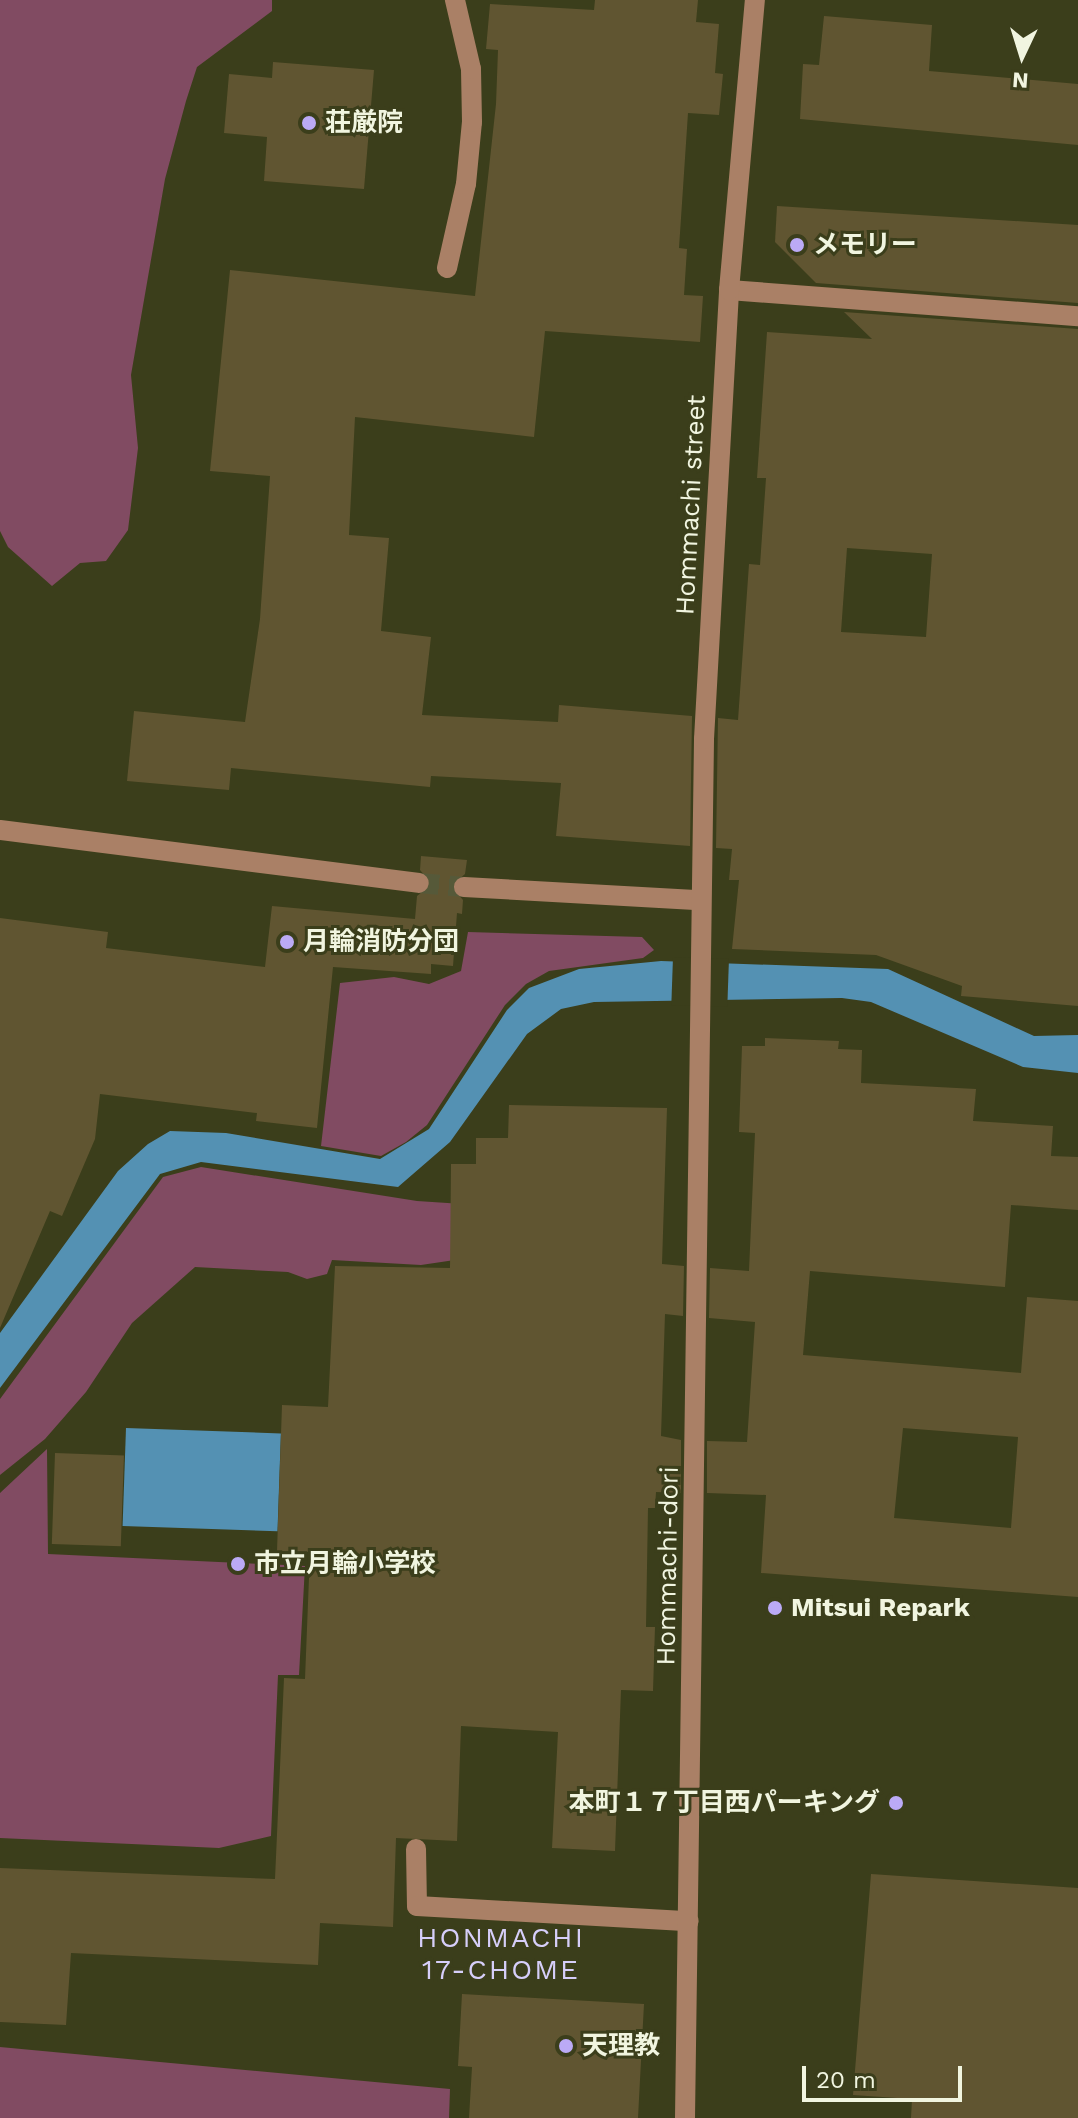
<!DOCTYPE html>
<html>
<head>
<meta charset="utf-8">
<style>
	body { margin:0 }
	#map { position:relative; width:1078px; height:2118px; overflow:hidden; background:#3b3e1b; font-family:"Work Sans","Noto Sans JP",sans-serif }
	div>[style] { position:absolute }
	.green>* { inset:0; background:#814b62 }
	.water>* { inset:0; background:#5491b3; transform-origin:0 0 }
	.pier>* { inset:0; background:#3b3e1b; transform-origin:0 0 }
	.building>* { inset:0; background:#605531; transform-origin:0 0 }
	.minor-tunnel>* { height:20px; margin-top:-10px; transform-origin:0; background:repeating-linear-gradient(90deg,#565939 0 20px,transparent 0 30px) }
	.minor>* { height:20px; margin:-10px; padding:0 10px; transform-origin:10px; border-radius:10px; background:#aa8066 }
	.dots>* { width:22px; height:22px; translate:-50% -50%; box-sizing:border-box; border:4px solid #3b3e1b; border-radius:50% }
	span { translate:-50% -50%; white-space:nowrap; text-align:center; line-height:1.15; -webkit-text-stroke:6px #3b3e1b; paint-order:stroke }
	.poi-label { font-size:26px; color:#f1f5e0; font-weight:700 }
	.left { translate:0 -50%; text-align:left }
	.right { translate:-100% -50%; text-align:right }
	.street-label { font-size:26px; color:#f1f5e0 }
	.neighbourhood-label { font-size:28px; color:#d6cef9; letter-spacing:2px }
	.north { position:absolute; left:982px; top:16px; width:80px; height:80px; -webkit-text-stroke:6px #3b3e1b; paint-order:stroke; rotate:184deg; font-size:22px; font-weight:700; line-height:32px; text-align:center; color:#f1f5e0 }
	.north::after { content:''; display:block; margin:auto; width:28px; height:36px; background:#f1f5e0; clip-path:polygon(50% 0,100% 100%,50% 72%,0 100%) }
	.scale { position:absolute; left:802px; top:2066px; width:160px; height:36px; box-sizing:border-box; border:4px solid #f1f5e0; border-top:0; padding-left:10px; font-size:24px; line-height:28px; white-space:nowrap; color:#f1f5e0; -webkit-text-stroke:6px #3b3e1b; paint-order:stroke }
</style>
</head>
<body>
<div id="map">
	<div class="green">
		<div style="clip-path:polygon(0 0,272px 0,272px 11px,197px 67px,186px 101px,165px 179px,131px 375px,138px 448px,128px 530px,106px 561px,80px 563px,52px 586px,8px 547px,0 531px)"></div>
		<div style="clip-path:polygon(468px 932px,642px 937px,654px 950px,643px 958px,549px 971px,526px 984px,505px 1005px,427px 1125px,406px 1142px,381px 1156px,321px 1146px,340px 983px,394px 977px,429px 984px,461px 971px)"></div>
		<div style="clip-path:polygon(201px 1167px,417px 1201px,493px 1206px,475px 1257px,421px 1265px,332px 1260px,327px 1274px,307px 1279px,288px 1272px,195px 1267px,132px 1323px,86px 1392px,45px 1439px,0 1475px,0 1399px,163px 1177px)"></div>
		<div style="clip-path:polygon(47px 1449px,48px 1554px,305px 1566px,299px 1675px,278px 1675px,271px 1836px,219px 1848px,0 1838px,0 1493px)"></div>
		<div style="clip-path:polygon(0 2047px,450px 2089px,449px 2118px,0 2118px)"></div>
	</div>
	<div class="water">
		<div style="clip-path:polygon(661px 961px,888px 969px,1034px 1036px,1078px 1035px,1078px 1073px,1023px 1067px,871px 1002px,842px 998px,594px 1002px,561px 1009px,527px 1034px,450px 1142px,398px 1187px,201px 1162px,160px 1174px,0 1388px,0 1333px,118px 1171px,148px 1144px,170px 1131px,226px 1133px,380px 1159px,429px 1129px,507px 1010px,529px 988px,579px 969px)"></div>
		<div style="left:126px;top:1428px;width:155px;height:98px;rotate:2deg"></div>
	</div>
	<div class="pier">
		<div style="left:673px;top:957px;width:56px;height:48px;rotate:2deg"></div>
	</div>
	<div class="building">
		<div style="clip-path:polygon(595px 0,698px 0,696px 22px,719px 24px,715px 73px,723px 74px,719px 115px,688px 113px,679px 248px,687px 249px,684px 295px,703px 296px,700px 342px,545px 331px,534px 437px,355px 417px,349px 535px,389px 538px,381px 631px,431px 637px,422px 715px,558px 722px,559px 705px,692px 716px,690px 846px,556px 836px,561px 783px,431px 776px,430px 787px,231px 768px,229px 790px,127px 781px,134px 711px,245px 722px,260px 619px,270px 476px,210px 471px,230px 270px,475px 296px,496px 104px,498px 50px,486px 49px,490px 4px,594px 10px)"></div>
		<div style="clip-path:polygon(824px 16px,932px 25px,929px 71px,1078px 84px,1078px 145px,800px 119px,803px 64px,819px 65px)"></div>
		<div style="clip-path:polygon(273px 62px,374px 70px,364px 189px,264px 181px,267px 137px,224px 133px,229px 74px,272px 78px)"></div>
		<div style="clip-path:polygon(777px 206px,1078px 225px,1078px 303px,816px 283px,775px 242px)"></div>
		<div style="clip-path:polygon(evenodd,844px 312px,1078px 329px,1078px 1006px,961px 996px,962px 986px,876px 955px,732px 949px,739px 880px,729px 880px,732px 849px,716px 848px,718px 718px,738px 720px,749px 564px,760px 565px,766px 478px,757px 478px,767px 332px,872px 339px,844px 312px,847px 548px,932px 554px,926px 637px,841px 632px,847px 548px)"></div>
		<div style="clip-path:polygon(421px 856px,467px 860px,465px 874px,451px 886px,463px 900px,462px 914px,457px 913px,453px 966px,431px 964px,431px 974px,333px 967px,317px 1128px,256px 1121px,257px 1113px,100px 1094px,95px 1139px,62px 1216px,50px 1211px,0 1328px,0 918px,108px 932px,106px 948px,265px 967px,272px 906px,415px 919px,417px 896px,432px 884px,420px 870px)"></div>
		<div style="clip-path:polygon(evenodd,765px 1038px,839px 1041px,838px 1049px,862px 1050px,861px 1083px,976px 1089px,973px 1121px,1053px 1126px,1051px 1156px,1078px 1157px,1078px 1210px,1011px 1205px,1005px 1287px,810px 1271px,803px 1355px,1021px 1373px,1027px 1297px,1078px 1301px,1078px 1597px,761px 1573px,766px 1495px,707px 1493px,707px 1441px,747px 1442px,755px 1322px,709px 1318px,710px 1268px,749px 1271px,755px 1133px,739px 1132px,742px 1046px,765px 1046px,765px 1038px,903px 1428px,1018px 1437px,1011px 1528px,894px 1518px,903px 1428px)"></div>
		<div style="clip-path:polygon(509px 1105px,667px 1108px,662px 1264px,684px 1266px,683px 1316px,665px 1314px,661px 1436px,681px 1440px,681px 1493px,656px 1492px,655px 1508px,648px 1508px,646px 1627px,655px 1627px,653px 1691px,621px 1690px,615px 1851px,552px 1848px,558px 1732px,461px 1726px,457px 1841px,396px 1838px,393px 1927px,320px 1923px,318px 1965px,71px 1953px,66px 2025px,0 2022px,0 1868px,275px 1879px,284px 1678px,305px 1679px,310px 1552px,277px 1551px,282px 1405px,328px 1407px,335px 1266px,450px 1268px,451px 1164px,476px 1164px,476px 1138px,508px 1138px)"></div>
		<div style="left:55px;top:1453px;width:69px;height:91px;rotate:2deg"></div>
		<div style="clip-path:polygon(871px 1874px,1078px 1888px,1078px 2118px,911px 2118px,912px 2099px,853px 2095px)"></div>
		<div style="clip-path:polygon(462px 1994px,644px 2004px,638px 2118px,469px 2118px,472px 2067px,458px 2066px)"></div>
	</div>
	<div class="minor-tunnel">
		<div style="left:419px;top:883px;width:45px;rotate:5.1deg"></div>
	</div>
	<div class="minor">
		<div style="left:447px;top:268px;width:86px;rotate:-77.3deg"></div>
		<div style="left:466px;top:184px;width:62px;rotate:-84.5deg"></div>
		<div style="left:472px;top:122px;width:53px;rotate:-91.1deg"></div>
		<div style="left:471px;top:69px;width:71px;rotate:-103.1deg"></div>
		<div style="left:729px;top:290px;width:350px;rotate:4.3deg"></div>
		<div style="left:0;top:830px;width:422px;rotate:7.2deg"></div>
		<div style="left:464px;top:887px;width:236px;rotate:3.2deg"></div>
		<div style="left:416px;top:1849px;width:57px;rotate:89deg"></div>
		<div style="left:417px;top:1906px;width:272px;rotate:3.2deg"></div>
		<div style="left:685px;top:2118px;width:1379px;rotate:-89.21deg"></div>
		<div style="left:704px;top:739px;width:450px;rotate:-86.8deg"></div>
		<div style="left:729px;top:290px;width:291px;rotate:-84.9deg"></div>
	</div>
	<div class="dots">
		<div style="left:309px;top:123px;background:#bbaaf6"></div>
		<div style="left:797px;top:245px;background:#bbaaf6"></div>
		<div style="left:287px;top:942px;background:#bbaaf6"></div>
		<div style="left:238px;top:1564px;background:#bbaaf6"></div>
		<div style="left:775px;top:1608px;background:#bbaaf6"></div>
		<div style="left:896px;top:1803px;background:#bbaaf6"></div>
		<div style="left:566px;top:2046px;background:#bbaaf6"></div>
	</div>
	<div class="poi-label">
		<span class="left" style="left:325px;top:123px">荘厳院</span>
		<span class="left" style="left:813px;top:245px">メモリー</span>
		<span class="left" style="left:303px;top:942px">月輪消防分団</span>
		<span class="left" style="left:254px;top:1564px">市立月輪小学校</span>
		<span class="left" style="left:791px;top:1608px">Mitsui Repark</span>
		<span class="right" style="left:880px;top:1803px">本町１７丁目西パーキング</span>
		<span class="left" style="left:582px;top:2046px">天理教</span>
	</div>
	<div class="street-label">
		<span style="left:691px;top:505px;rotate:-87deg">Hommachi street</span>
		<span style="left:668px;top:1566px;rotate:-89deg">Hommachi-dori</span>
	</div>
	<div class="neighbourhood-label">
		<span style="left:501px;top:1954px">HONMACHI<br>17-CHOME</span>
	</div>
	<div class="north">N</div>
	<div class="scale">20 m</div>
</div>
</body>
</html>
